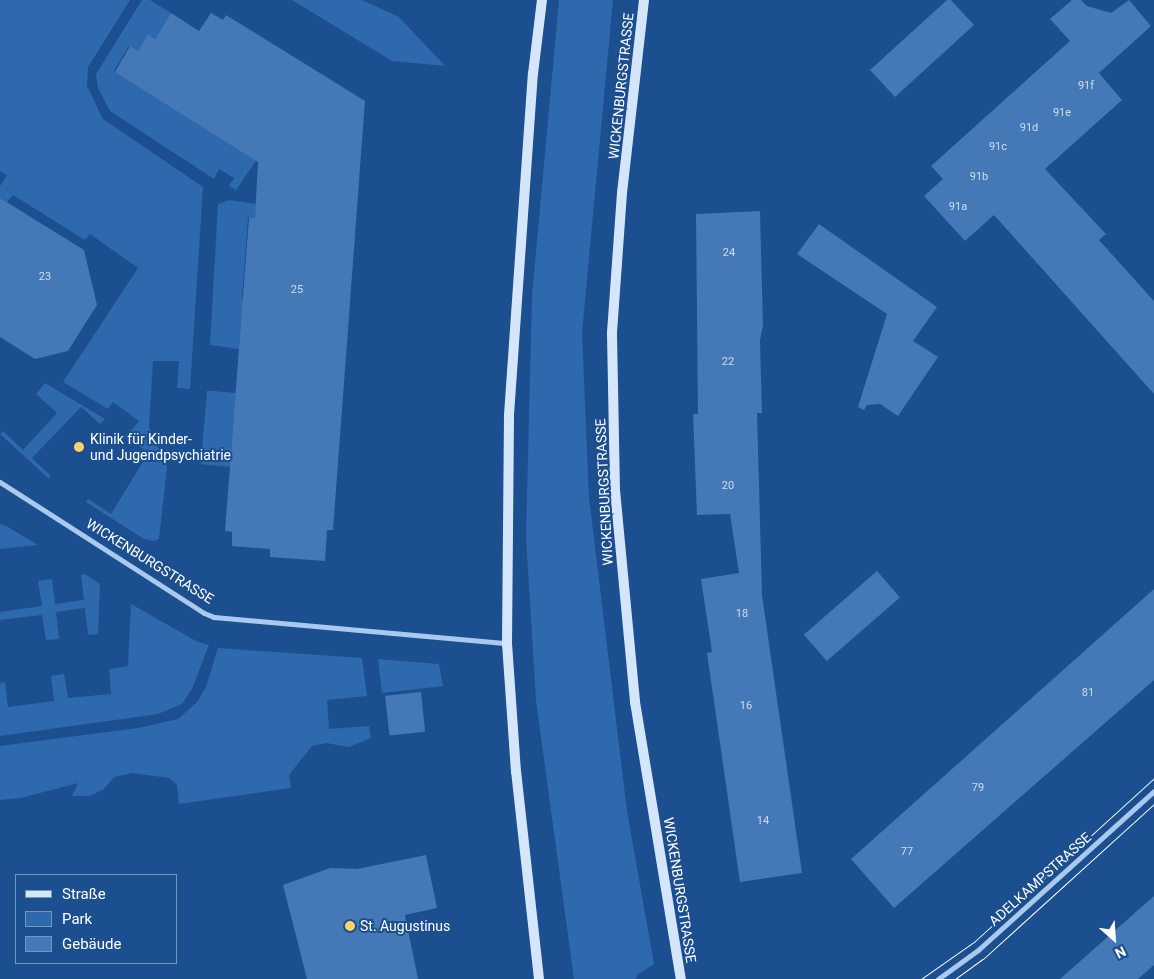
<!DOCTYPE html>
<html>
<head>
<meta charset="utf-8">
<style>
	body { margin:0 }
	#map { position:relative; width:1154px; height:979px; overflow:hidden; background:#1b4f8f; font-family:Roboto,sans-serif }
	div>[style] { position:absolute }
	.green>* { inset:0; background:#2e69ad; transform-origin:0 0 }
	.building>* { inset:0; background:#4478b7; transform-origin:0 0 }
	.street>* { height:5px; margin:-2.5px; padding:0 2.5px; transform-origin:2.5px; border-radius:2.5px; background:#a9c9ee }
	.secondary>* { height:10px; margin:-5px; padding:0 5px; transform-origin:5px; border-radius:5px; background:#d6e6fa }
	.tram>* { height:1px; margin:-0.5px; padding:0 0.5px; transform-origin:0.5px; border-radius:0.5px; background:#fff }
	.dots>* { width:14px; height:14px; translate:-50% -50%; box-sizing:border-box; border:2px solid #1b4f8f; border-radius:50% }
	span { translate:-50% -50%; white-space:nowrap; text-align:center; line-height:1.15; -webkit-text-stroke:4px #1b4f8f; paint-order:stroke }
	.number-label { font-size:11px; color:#d0dded }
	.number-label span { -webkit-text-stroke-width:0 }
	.street-label { font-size:14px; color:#fff }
	.poi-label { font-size:14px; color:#fff }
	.left { translate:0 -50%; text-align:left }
	.legend { position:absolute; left:15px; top:874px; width:162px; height:90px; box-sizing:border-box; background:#1b4f8f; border:1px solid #7695bc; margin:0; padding:6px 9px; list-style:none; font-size:15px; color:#fff }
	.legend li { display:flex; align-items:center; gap:10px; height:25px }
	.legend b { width:25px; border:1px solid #7695bc }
	.north { position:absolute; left:1089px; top:914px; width:50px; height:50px; -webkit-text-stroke:4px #1b4f8f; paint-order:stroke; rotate:154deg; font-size:14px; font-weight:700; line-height:20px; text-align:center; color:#fff }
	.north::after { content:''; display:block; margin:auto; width:18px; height:22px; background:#fff; clip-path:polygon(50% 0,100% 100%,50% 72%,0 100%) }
</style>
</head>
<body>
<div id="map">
	<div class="green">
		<div style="clip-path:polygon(0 0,130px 0,88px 67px,87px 86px,103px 119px,203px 187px,190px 389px,177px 388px,179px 361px,153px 361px,149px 427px,167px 467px,159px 539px,154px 541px,144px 539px,86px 502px,88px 499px,111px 514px,149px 452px,125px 438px,139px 421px,113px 402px,108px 409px,63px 382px,138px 268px,90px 234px,85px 240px,13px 195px,7px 202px,0 198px,0 186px,7px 175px,0 171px)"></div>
		<div style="clip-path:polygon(142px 0,150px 0,171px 13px,155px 39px,148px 34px,138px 51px,129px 46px,114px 71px,260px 155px,236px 190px,229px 186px,234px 178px,219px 169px,214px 179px,110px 111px,98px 88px,96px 74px)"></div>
		<div style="clip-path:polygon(292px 0,362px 0,399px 17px,445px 66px,392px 61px)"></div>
		<div style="clip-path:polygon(559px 0,613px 0,582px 333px,589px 497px,627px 811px,654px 964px,638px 974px,635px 979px,574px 979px,536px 701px,526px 537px,532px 296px)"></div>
		<div style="clip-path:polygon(229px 200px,256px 204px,255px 218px,248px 218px,242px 298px,249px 299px,241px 323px,239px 349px,210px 345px,218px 204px)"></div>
		<div style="clip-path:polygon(45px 383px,105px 419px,100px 424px,81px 407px,32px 458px,51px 476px,48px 478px,0 434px,3px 431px,23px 450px,57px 413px,36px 394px)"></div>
		<div style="left:236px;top:393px;width:74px;height:29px;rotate:95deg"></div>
		<div style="clip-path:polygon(0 524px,6px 526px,38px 545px,0 549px)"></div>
		<div style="clip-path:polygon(85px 574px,100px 584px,98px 634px,88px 635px,85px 608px,56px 612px,59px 639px,46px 640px,42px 615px,0 620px,0 612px,42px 606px,38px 581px,52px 579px,55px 604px,84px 600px,81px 575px)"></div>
		<div style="clip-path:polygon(131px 604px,196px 641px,209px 645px,192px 689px,182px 704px,158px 714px,0 736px,0 683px,5px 682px,8px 707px,54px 701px,51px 676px,64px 674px,68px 698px,111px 694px,109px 669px,128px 666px)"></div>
		<div style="clip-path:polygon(218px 648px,362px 658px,367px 696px,327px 700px,329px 729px,369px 726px,371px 738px,349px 747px,326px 743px,312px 746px,289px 775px,291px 788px,179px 804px,177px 785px,169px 778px,132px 773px,114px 777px,104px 789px,90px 796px,72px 796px,78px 783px,21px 798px,0 800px,0 746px,138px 728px,178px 719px,197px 702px,206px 687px)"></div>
		<div style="clip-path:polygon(378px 659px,439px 664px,443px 686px,382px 693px)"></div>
	</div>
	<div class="building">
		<div style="clip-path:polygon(947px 0,951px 0,974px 25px,895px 97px,870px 70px)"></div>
		<div style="clip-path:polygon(1072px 0,1081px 0,1087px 6px,1111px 13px,1129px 0,1151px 26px,1099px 73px,1122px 100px,1045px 169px,1106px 234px,1099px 240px,1154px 301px,1154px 394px,994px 215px,965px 241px,924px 196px,943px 179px,931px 166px,1070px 41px,1050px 19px)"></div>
		<div style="clip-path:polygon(171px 13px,199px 31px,211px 13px,223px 20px,226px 15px,365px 101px,333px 530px,327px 530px,325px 561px,270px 557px,270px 549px,232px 546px,232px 532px,225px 531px,249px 218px,255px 218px,258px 162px,115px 72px,130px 46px,138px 51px,148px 34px,155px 39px)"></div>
		<div style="clip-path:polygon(0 198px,84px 250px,97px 305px,68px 351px,35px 359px,0 337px)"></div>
		<div style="clip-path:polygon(760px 211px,763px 325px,760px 340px,762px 413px,757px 413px,762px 595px,802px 873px,740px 882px,707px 653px,712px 652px,701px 579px,739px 573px,730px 514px,697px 515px,693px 414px,698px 414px,696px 214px)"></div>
		<div style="clip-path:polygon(819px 224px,937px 307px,913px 341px,938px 357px,898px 416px,880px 404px,867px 405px,864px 410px,858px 407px,887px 314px,797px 254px)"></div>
		<div style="left:877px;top:571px;width:35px;height:97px;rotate:49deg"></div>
		<div style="clip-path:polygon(1154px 589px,1154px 680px,894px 908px,851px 859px)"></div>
		<div style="left:421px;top:692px;width:40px;height:36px;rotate:84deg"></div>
		<div style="clip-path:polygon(426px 855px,437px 908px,405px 915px,418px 979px,307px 979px,283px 885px,330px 868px,357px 869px)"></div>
		<div style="clip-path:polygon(1154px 896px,1154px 965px,1138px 979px,1060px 979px)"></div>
	</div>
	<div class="street">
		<div style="left:0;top:482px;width:242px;rotate:32.7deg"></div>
		<div style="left:204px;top:613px;width:11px;rotate:22deg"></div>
		<div style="left:214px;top:617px;width:294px;rotate:5.1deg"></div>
		<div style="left:938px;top:979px;width:49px;rotate:-35.9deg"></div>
		<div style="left:978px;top:950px;width:237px;rotate:-42.1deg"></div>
	</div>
	<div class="secondary">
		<div style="left:644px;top:0;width:194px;rotate:96.5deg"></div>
		<div style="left:622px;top:193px;width:141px;rotate:94.1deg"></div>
		<div style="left:612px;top:334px;width:156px;rotate:88.9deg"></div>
		<div style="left:615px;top:490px;width:213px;rotate:84.6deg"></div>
		<div style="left:635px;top:702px;width:281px;rotate:80.6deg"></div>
		<div style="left:539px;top:979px;width:208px;rotate:-96.3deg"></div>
		<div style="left:516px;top:772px;width:128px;rotate:-94deg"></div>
		<div style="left:507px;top:644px;width:229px;rotate:-89.5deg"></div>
		<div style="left:509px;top:415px;width:342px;rotate:-86deg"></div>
		<div style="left:533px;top:74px;width:75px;rotate:-83.1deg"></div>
	</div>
	<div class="tram">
		<div style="left:921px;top:979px;width:66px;rotate:-35.1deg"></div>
		<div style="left:975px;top:941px;width:242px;rotate:-42.3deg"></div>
		<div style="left:955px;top:979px;width:34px;rotate:-36deg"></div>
		<div style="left:983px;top:959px;width:231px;rotate:-42.2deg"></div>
	</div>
	<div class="dots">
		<div style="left:79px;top:447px;background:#ffd166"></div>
		<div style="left:350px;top:926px;background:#ffd166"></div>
	</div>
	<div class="number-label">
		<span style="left:1086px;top:86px">91f</span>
		<span style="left:1062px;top:113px">91e</span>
		<span style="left:1029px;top:128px">91d</span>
		<span style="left:998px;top:147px">91c</span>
		<span style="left:979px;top:177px">91b</span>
		<span style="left:958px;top:207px">91a</span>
		<span style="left:729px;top:253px">24</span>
		<span style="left:45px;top:277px">23</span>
		<span style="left:297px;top:290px">25</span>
		<span style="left:728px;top:362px">22</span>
		<span style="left:728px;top:486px">20</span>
		<span style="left:742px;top:614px">18</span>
		<span style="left:1088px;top:693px">81</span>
		<span style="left:746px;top:706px">16</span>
		<span style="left:978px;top:788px">79</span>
		<span style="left:763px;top:821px">14</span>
		<span style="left:907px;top:852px">77</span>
	</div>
	<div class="street-label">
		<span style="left:621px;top:86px;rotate:-84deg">WICKENBURGSTRASSE</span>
		<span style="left:604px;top:492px;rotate:-93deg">WICKENBURGSTRASSE</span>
		<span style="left:150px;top:561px;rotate:32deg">WICKENBURGSTRASSE</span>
		<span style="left:1040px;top:879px;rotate:-42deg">ADELKAMPSTRASSE</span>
		<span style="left:680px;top:890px;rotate:81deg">WICKENBURGSTRASSE</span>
	</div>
	<div class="poi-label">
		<span class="left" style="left:90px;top:447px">Klinik für Kinder-<br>und Jugendpsychiatrie</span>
		<span class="left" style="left:360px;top:926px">St. Augustinus</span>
	</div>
	<ul class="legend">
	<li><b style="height:6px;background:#d6e6fa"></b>Straße</li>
	<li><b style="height:14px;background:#2e69ad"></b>Park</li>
	<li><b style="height:14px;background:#4478b7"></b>Gebäude</li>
	</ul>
	<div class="north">N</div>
</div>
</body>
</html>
